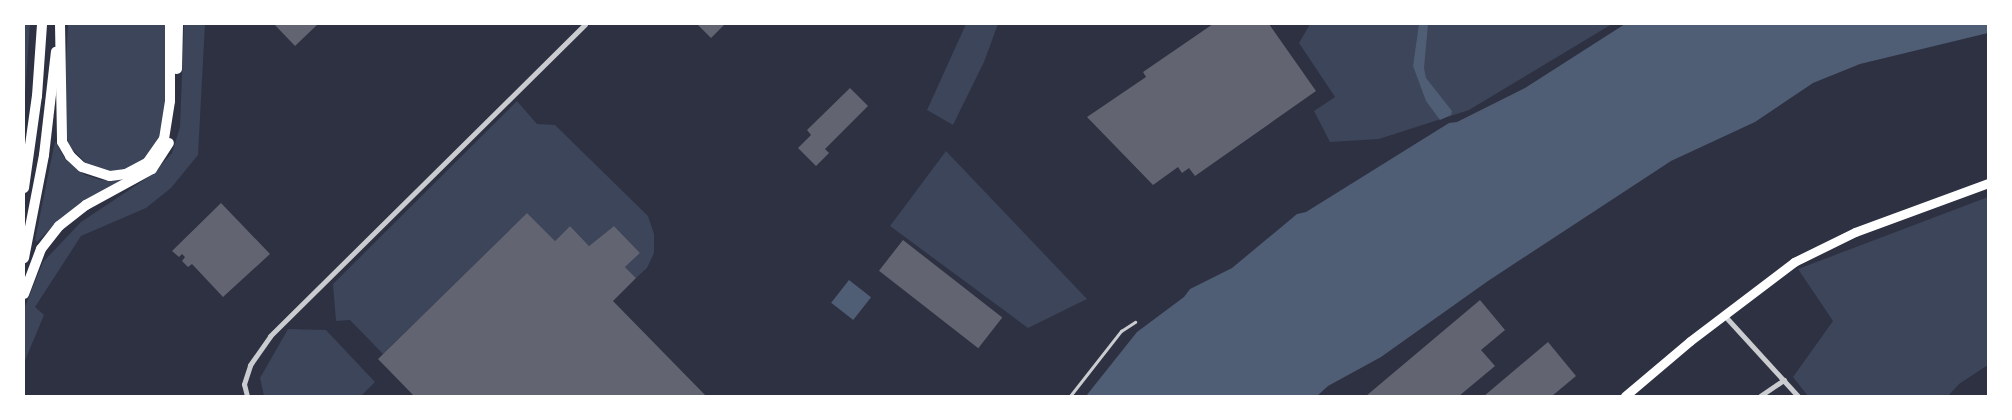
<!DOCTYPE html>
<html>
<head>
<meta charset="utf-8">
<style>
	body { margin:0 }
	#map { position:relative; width:2012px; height:420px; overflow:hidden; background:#2d3142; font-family:"PT Sans",sans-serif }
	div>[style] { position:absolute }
	.green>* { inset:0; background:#3c4559 }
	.water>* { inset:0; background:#4f5d75; transform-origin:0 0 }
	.building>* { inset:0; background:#626471; transform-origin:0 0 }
	.service>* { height:3px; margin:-1.5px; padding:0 1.5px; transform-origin:1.5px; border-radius:1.5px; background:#caccd0 }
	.minor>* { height:5px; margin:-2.5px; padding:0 2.5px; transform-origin:2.5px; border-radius:2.5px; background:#caccd0 }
	.secondary>* { height:9px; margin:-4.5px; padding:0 4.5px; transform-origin:4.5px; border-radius:4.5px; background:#fff }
	.trunk>* { height:10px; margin:-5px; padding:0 5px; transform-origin:5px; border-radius:5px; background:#fff }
	span { translate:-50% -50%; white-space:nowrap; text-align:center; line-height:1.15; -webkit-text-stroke:4px #fff; paint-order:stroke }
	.frame { position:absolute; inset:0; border:25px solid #fff; pointer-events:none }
</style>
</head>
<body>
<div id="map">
	<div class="green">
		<div style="clip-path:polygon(24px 24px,30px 24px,24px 109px)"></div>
		<div style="clip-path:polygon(68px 24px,167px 24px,166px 106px,161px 139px,141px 163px,129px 169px,110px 172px,90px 167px,69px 146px,63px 120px)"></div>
		<div style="clip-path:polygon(184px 24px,205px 24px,198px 155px,171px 188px,146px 208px,81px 236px,35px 307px,44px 315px,24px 363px,24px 309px,43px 262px,81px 222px,153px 174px,172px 153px,180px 127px)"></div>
		<div style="clip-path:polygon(966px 24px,998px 24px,984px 62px,953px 125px,927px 110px)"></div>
		<div style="clip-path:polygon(1310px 24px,1612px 24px,1469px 110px,1379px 139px,1330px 142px,1314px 111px,1335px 97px,1299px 43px)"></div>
		<div style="clip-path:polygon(517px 101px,537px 124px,555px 125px,648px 216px,654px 234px,654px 253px,647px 268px,636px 278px,625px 267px,640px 253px,614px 226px,589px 246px,570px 226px,555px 241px,527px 213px,383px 354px,350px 320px,336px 321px,333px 284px)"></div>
		<div style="clip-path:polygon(55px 141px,65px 159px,85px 175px,101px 180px,126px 180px,86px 200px,61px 218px,37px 242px,35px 240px)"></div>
		<div style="clip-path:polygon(946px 151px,1087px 299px,1028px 328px,890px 226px)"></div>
		<div style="clip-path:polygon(1988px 197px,1988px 365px,1959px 384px,1948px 396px,1808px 396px,1793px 377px,1833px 321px,1798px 269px)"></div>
		<div style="clip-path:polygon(288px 329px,326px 330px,375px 382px,361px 396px,264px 396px,260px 378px)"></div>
	</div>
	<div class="water">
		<div style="clip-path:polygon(1419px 24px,1428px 24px,1424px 68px,1426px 78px,1452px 111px,1451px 115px,1440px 120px,1426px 101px,1413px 66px)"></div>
		<div style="clip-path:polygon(1625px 24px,1988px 24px,1988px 33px,1860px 64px,1813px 83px,1755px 122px,1671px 161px,1488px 281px,1381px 357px,1328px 386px,1317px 396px,1086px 396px,1137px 332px,1184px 297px,1190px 289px,1232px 268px,1297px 214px,1306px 212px,1449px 123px,1457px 122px,1525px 88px)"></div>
		<div style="left:849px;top:280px;width:28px;height:29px;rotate:38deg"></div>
	</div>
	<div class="building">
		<div style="clip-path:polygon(274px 24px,318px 24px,295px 46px)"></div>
		<div style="clip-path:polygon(697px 24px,725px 24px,711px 38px)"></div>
		<div style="clip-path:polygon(1213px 24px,1269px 24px,1316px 91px,1195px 176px,1189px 168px,1182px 173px,1178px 167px,1153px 185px,1087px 117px,1146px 77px,1143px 72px)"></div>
		<div style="clip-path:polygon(850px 88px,868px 106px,825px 149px,829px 153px,816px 166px,798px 148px,811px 135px,807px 130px)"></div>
		<div style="clip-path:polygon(221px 203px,270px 254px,223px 297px,192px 264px,188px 267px,182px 261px,185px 257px,182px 254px,179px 257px,172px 251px)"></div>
		<div style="clip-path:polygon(527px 213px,555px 241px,570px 226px,589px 246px,614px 226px,640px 253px,625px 267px,636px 278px,613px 301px,706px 396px,414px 396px,378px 359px)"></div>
		<div style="left:903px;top:240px;width:126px;height:39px;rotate:38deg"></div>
		<div style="clip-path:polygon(1480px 300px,1505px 330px,1481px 350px,1495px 366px,1459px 396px,1366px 396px)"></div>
		<div style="clip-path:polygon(1548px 342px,1576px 376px,1552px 396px,1484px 396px)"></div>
	</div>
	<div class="service">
		<div style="left:1070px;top:396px;width:83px;rotate:-51.9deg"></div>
		<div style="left:1121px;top:331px;width:17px;rotate:-33deg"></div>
	</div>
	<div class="minor">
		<div style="left:1723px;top:314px;width:111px;rotate:47.6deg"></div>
		<div style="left:247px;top:396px;width:12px;rotate:-104deg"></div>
		<div style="left:244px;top:384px;width:20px;rotate:-72deg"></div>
		<div style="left:250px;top:365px;width:35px;rotate:-55deg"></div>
		<div style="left:270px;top:336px;width:443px;rotate:-44.7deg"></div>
		<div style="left:1760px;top:396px;width:29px;rotate:-34deg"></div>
	</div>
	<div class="secondary">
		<div style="left:1625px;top:396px;width:85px;rotate:-40.2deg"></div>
		<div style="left:1690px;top:341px;width:131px;rotate:-37.2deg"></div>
		<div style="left:1794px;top:262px;width:68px;rotate:-26.2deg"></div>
		<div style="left:1855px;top:232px;width:142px;rotate:-20.2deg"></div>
	</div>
	<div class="trunk">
		<div style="left:60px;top:24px;width:118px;rotate:89deg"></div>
		<div style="left:62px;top:142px;width:16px;rotate:60deg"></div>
		<div style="left:70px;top:156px;width:16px;rotate:43deg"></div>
		<div style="left:82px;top:167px;width:29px;rotate:18deg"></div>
		<div style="left:110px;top:176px;width:16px;rotate:-7deg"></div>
		<div style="left:126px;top:174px;width:24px;rotate:-28deg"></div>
		<div style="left:147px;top:163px;width:29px;rotate:-55deg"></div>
		<div style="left:164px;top:139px;width:38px;rotate:-81deg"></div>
		<div style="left:170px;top:101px;width:77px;rotate:-90deg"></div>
		<div style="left:177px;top:69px;width:45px;rotate:-88.7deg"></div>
		<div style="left:24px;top:188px;width:93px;rotate:-82deg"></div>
		<div style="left:37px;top:96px;width:72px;rotate:-86deg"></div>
		<div style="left:24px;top:258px;width:105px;rotate:-79deg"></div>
		<div style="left:44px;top:155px;width:104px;rotate:-83.4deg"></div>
		<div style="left:24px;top:294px;width:48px;rotate:-69.3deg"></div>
		<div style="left:41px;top:249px;width:29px;rotate:-52deg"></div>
		<div style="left:59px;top:226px;width:34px;rotate:-38deg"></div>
		<div style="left:86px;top:205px;width:75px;rotate:-28.6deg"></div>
		<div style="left:152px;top:169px;width:31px;rotate:-57deg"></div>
	</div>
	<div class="frame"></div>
</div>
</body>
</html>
